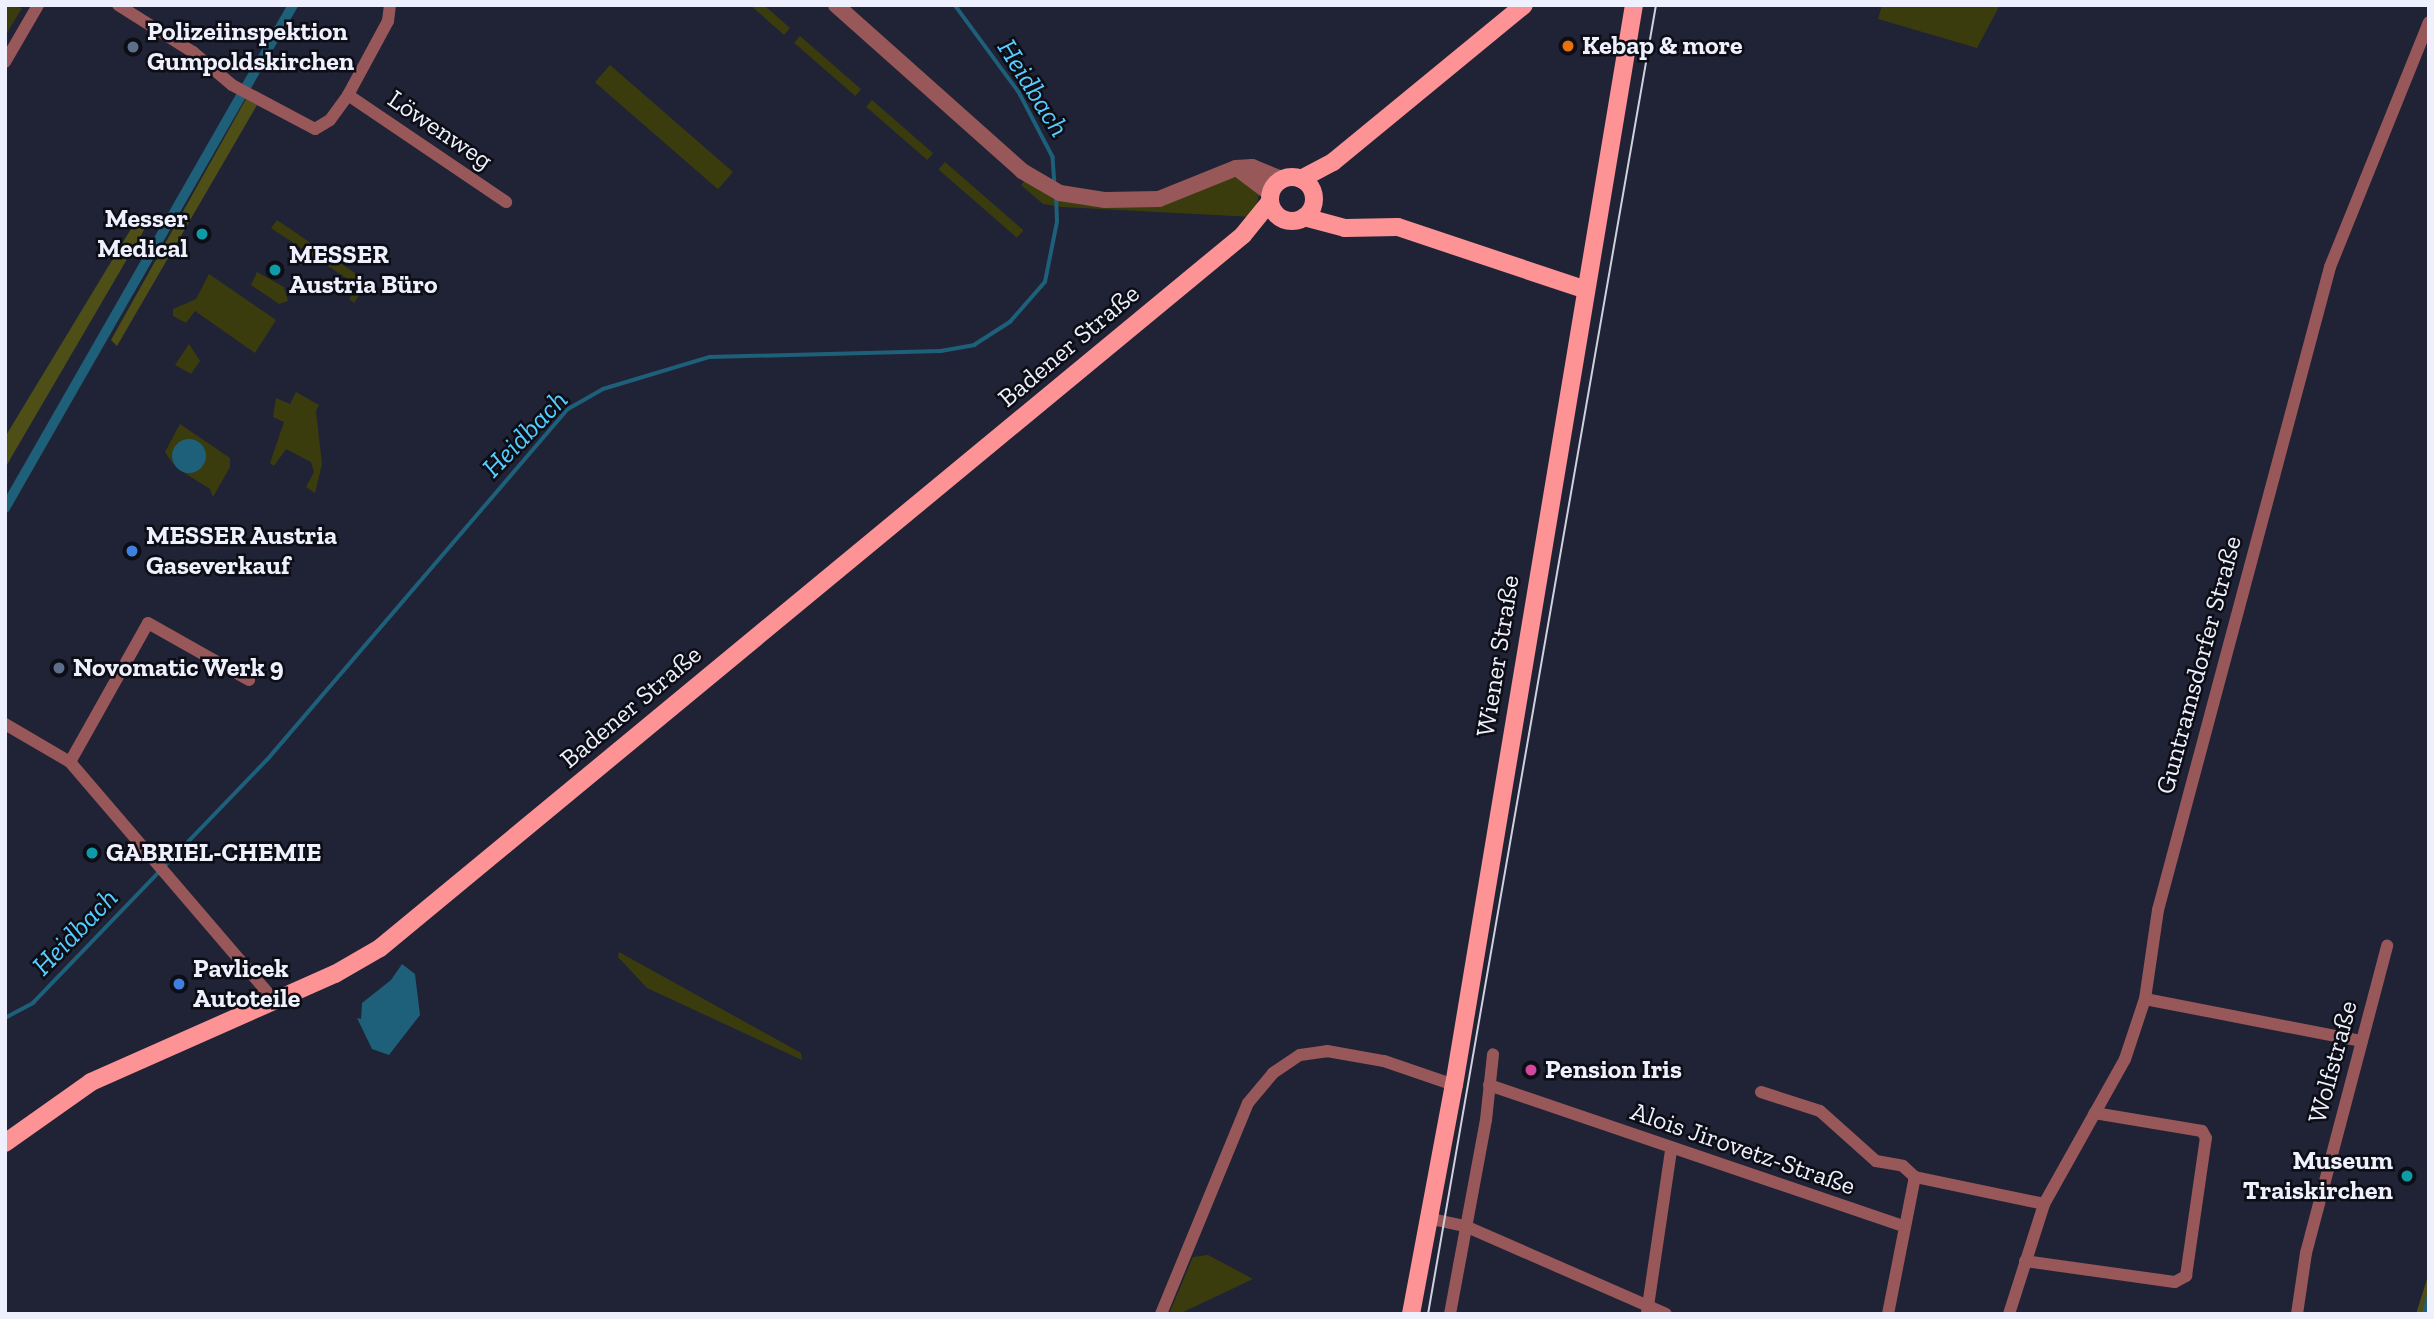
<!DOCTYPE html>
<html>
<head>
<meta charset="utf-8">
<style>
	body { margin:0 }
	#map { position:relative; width:2434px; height:1319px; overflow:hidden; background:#202235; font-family:"Zilla Slab",serif }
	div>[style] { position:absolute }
	.green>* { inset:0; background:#3b3c0d; transform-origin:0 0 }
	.forest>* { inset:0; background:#4e4f17 }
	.water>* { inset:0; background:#1e5f79 }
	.round { border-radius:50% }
	.stream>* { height:3.5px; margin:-1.75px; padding:0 1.75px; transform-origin:1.75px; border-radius:1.75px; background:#1e5f79 }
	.canal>* { height:10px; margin:-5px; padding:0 5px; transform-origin:5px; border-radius:5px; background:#1e5f79 }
	.minor>* { height:12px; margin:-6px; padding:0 6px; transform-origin:6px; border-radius:6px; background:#985859 }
	.tertiary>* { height:16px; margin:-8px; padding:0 8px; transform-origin:8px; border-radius:8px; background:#985859 }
	.primary>* { height:18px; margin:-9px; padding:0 9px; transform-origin:9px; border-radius:9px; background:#fd9395 }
	.primary>.ring { margin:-9px; padding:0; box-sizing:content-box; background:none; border:18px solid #fd9395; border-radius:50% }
	.tram>* { height:2px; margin:-1px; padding:0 1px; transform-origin:1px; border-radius:1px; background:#cfd1df }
	.dots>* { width:19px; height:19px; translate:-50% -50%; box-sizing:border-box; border:4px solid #0c0d15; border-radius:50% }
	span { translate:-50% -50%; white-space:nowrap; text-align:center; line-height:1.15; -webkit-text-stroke:5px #0c0d15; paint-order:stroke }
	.poi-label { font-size:26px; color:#eef0fd; font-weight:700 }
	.left { translate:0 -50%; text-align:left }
	.right { translate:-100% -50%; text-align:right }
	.street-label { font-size:26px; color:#eef0fd }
	.water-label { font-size:28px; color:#57cdff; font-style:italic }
	.frame { position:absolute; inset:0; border:7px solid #eef0fd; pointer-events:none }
</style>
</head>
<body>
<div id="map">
	<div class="green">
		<div style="clip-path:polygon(5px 5px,22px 8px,5px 36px)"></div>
		<div style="clip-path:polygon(750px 5px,764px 5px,790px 28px,784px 35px)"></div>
		<div style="clip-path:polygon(1882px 5px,2000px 5px,1977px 48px,1878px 19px)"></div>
		<div style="left:800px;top:36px;width:81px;height:9px;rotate:41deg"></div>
		<div style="left:610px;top:65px;width:163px;height:23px;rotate:41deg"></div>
		<div style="left:872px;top:100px;width:81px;height:9px;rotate:41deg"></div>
		<div style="left:945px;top:162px;width:104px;height:10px;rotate:41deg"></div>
		<div style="clip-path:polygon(1228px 177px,1242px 178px,1260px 192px,1253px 217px,1062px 207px,1043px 204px,1021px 185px,1025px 180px,1132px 205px)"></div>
		<div style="clip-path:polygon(277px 220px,368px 282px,354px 303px,349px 299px,358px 286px,271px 228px)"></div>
		<div style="clip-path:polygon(257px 272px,284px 287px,288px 301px,279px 304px,251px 285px)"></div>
		<div style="clip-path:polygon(209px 274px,276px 320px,255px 353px,195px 311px,186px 323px,173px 316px,173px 309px,196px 299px)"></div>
		<div style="clip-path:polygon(189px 344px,200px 361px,191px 374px,175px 365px)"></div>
		<div style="clip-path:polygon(296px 392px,319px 405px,316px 411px,322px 464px,315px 493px,306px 487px,314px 472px,311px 462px,286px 449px,274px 466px,270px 463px,284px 422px,273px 417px,276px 398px,290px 404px)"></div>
		<div style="clip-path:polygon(180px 424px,230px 458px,230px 467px,213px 497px,210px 489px,183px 472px,203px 466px,206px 456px,199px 442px,194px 440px,172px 459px,174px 465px,165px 452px)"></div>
		<div style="clip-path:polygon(619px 952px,801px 1053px,802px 1060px,647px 988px,618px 957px)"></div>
		<div style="clip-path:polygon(1208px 1255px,1253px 1279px,1179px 1314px,1169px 1314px,1193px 1257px)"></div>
	</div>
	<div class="forest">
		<div style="clip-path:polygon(246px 99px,257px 105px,117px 346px,111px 340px)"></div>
		<div style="clip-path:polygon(137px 219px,147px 225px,5px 468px,5px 437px)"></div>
		<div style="clip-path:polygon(2427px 1279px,2429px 1314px,2416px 1314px)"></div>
	</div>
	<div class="water">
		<div class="round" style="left:172px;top:439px;width:34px;height:34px"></div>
		<div style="clip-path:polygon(402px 964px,415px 974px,420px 1015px,389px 1055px,372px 1049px,357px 1018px,361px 1019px,362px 1003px,391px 980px)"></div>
	</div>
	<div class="stream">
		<div style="left:955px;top:5px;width:108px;rotate:53.7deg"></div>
		<div style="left:1019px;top:92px;width:73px;rotate:62.4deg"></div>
		<div style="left:1053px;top:157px;width:27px;rotate:86deg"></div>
		<div style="left:5px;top:1018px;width:32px;rotate:-28deg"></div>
		<div style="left:33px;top:1003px;width:337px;rotate:-46.1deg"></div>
		<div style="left:267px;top:760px;width:462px;rotate:-49.4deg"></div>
		<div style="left:568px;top:409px;width:40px;rotate:-29.7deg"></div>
		<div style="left:603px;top:389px;width:112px;rotate:-16.7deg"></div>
		<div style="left:710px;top:357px;width:231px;rotate:-1.5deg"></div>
		<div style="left:941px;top:351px;width:34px;rotate:-10deg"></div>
		<div style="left:974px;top:345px;width:43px;rotate:-32.6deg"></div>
		<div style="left:1010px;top:322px;width:53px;rotate:-48.8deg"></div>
		<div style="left:1045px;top:282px;width:61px;rotate:-78.7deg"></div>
		<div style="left:1057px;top:222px;width:27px;rotate:-92deg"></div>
		<div style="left:2424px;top:1314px;width:20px;rotate:-75deg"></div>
	</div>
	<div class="canal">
		<div style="left:5px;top:508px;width:580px;rotate:-60.21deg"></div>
	</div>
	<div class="minor">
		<div style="left:118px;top:5px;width:89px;rotate:32.1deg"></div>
		<div style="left:193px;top:52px;width:51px;rotate:40.2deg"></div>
		<div style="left:232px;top:85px;width:94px;rotate:27.9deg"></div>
		<div style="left:315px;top:129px;width:17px;rotate:-31deg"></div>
		<div style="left:330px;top:120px;width:31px;rotate:-54deg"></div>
		<div style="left:348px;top:95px;width:84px;rotate:-61.6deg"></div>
		<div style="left:388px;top:21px;width:16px;rotate:-83deg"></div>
		<div style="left:5px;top:62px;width:66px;rotate:-59.9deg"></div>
		<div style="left:348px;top:95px;width:191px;rotate:34.1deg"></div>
		<div style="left:5px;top:724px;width:75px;rotate:30.3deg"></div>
		<div style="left:70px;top:762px;width:315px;rotate:49.4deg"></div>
		<div style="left:70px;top:762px;width:159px;rotate:-60.7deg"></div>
		<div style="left:148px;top:623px;width:116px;rotate:29.4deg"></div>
		<div style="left:2145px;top:999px;width:221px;rotate:11deg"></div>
		<div style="left:1489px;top:1085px;width:437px;rotate:18.8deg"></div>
		<div style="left:1761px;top:1092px;width:62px;rotate:17.9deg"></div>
		<div style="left:1820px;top:1111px;width:75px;rotate:41.8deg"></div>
		<div style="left:1876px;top:1161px;width:27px;rotate:10deg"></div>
		<div style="left:1903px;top:1166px;width:16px;rotate:43deg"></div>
		<div style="left:1915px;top:1177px;width:132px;rotate:11.8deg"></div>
		<div style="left:1427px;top:1218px;width:39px;rotate:12deg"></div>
		<div style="left:1465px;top:1226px;width:219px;rotate:23.6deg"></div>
		<div style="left:2025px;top:1261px;width:151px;rotate:8deg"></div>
		<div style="left:2175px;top:1282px;width:13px;rotate:-29deg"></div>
		<div style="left:2186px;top:1276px;width:139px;rotate:-81.8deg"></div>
		<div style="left:2206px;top:1138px;width:8px;rotate:-120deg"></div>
		<div style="left:2202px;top:1131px;width:109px;rotate:-170.5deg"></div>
		<div style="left:1647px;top:1313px;width:165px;rotate:-81.6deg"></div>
		<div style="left:1161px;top:1314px;width:228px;rotate:-67.6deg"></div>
		<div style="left:1248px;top:1103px;width:39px;rotate:-50deg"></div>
		<div style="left:1273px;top:1073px;width:32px;rotate:-34deg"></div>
		<div style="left:1300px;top:1055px;width:27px;rotate:-8deg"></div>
		<div style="left:1327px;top:1051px;width:58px;rotate:10deg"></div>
		<div style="left:1384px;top:1061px;width:74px;rotate:18.9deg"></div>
		<div style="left:1450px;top:1314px;width:197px;rotate:-79.5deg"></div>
		<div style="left:1486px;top:1120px;width:66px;rotate:-83.9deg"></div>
		<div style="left:1888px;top:1314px;width:140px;rotate:-78.9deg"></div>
		<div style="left:2009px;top:1314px;width:115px;rotate:-72.3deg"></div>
		<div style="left:2044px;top:1204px;width:166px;rotate:-60.8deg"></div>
		<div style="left:2125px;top:1059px;width:63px;rotate:-71.6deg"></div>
		<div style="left:2145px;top:999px;width:90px;rotate:-81.7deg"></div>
		<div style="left:2158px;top:910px;width:666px;rotate:-75.02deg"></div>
		<div style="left:2330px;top:267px;width:264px;rotate:-68deg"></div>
		<div style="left:2297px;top:1314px;width:62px;rotate:-81.6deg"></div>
		<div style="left:2306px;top:1253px;width:318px;rotate:-75.2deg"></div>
	</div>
	<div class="tertiary">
		<div style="left:836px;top:5px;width:249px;rotate:41.7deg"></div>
		<div style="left:1022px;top:171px;width:44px;rotate:30.1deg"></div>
		<div style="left:1060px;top:193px;width:46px;rotate:8.8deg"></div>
		<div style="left:1105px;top:200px;width:54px;rotate:-1.1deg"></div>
		<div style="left:1159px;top:199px;width:83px;rotate:-21.9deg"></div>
		<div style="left:1236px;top:168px;width:16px;rotate:-4deg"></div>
		<div style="left:1252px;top:167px;width:31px;rotate:22deg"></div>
		<div style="left:1238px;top:169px;width:40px;rotate:37deg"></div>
	</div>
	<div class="primary">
		<div class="ring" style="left:1270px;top:177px;width:26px;height:26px"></div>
		<div style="left:1301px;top:179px;width:36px;rotate:-28deg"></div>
		<div style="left:1333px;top:162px;width:247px;rotate:-39.4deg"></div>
		<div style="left:1304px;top:217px;width:42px;rotate:15deg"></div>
		<div style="left:1345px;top:228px;width:53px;rotate:-1.1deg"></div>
		<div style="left:1398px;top:227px;width:198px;rotate:18.5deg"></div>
		<div style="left:5px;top:1143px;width:105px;rotate:-35.3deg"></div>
		<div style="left:91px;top:1082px;width:267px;rotate:-23.9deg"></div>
		<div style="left:335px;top:974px;width:52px;rotate:-30deg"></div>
		<div style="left:380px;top:948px;width:1119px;rotate:-39.56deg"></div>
		<div style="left:1243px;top:235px;width:41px;rotate:-50.9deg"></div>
		<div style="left:1411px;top:1314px;width:233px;rotate:-79.4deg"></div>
		<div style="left:1454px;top:1085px;width:1095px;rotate:-80.54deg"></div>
	</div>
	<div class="tram">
		<div style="left:1428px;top:1314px;width:1329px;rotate:-80.12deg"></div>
	</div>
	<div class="dots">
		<div style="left:1568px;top:46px;background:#e8710a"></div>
		<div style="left:133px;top:47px;background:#5c6f8a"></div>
		<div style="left:202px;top:234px;background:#0f9aa8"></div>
		<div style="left:275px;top:270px;background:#0f9aa8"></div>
		<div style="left:132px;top:551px;background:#3f7fe0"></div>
		<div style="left:59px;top:668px;background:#5c6f8a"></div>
		<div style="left:92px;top:853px;background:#0f9aa8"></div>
		<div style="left:179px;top:984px;background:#3f7fe0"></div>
		<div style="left:1531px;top:1070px;background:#d1479c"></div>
		<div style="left:2407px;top:1176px;background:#0f9aa8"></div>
	</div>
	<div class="poi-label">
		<span class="left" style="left:147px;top:47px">Polizeiinspektion<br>Gumpoldskirchen</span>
		<span class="left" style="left:1582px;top:46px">Kebap &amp; more</span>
		<span class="right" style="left:188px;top:234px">Messer<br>Medical</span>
		<span class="left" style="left:289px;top:270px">MESSER<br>Austria Büro</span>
		<span class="left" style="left:146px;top:551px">MESSER Austria<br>Gaseverkauf</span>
		<span class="left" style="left:73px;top:668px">Novomatic Werk 9</span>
		<span class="left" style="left:106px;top:853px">GABRIEL-CHEMIE</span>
		<span class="left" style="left:193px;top:984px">Pavlicek<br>Autoteile</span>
		<span class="left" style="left:1545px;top:1070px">Pension Iris</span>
		<span class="right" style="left:2393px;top:1176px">Museum<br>Traiskirchen</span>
	</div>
	<div class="street-label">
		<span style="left:440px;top:130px;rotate:34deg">Löwenweg</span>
		<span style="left:1069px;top:346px;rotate:-40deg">Badener Straße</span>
		<span style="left:1498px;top:656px;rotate:-81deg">Wiener Straße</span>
		<span style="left:2199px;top:665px;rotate:-75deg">Guntramsdorfer Straße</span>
		<span style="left:631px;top:707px;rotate:-40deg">Badener Straße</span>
		<span style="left:2333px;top:1062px;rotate:-75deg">Wolfstraße</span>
		<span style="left:1743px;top:1149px;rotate:19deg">Alois Jirovetz-Straße</span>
	</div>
	<div class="water-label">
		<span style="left:1033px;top:88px;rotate:58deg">Heidbach</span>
		<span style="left:525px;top:434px;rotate:-46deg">Heidbach</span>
		<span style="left:75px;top:932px;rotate:-46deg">Heidbach</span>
	</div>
	<div class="frame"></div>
</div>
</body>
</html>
